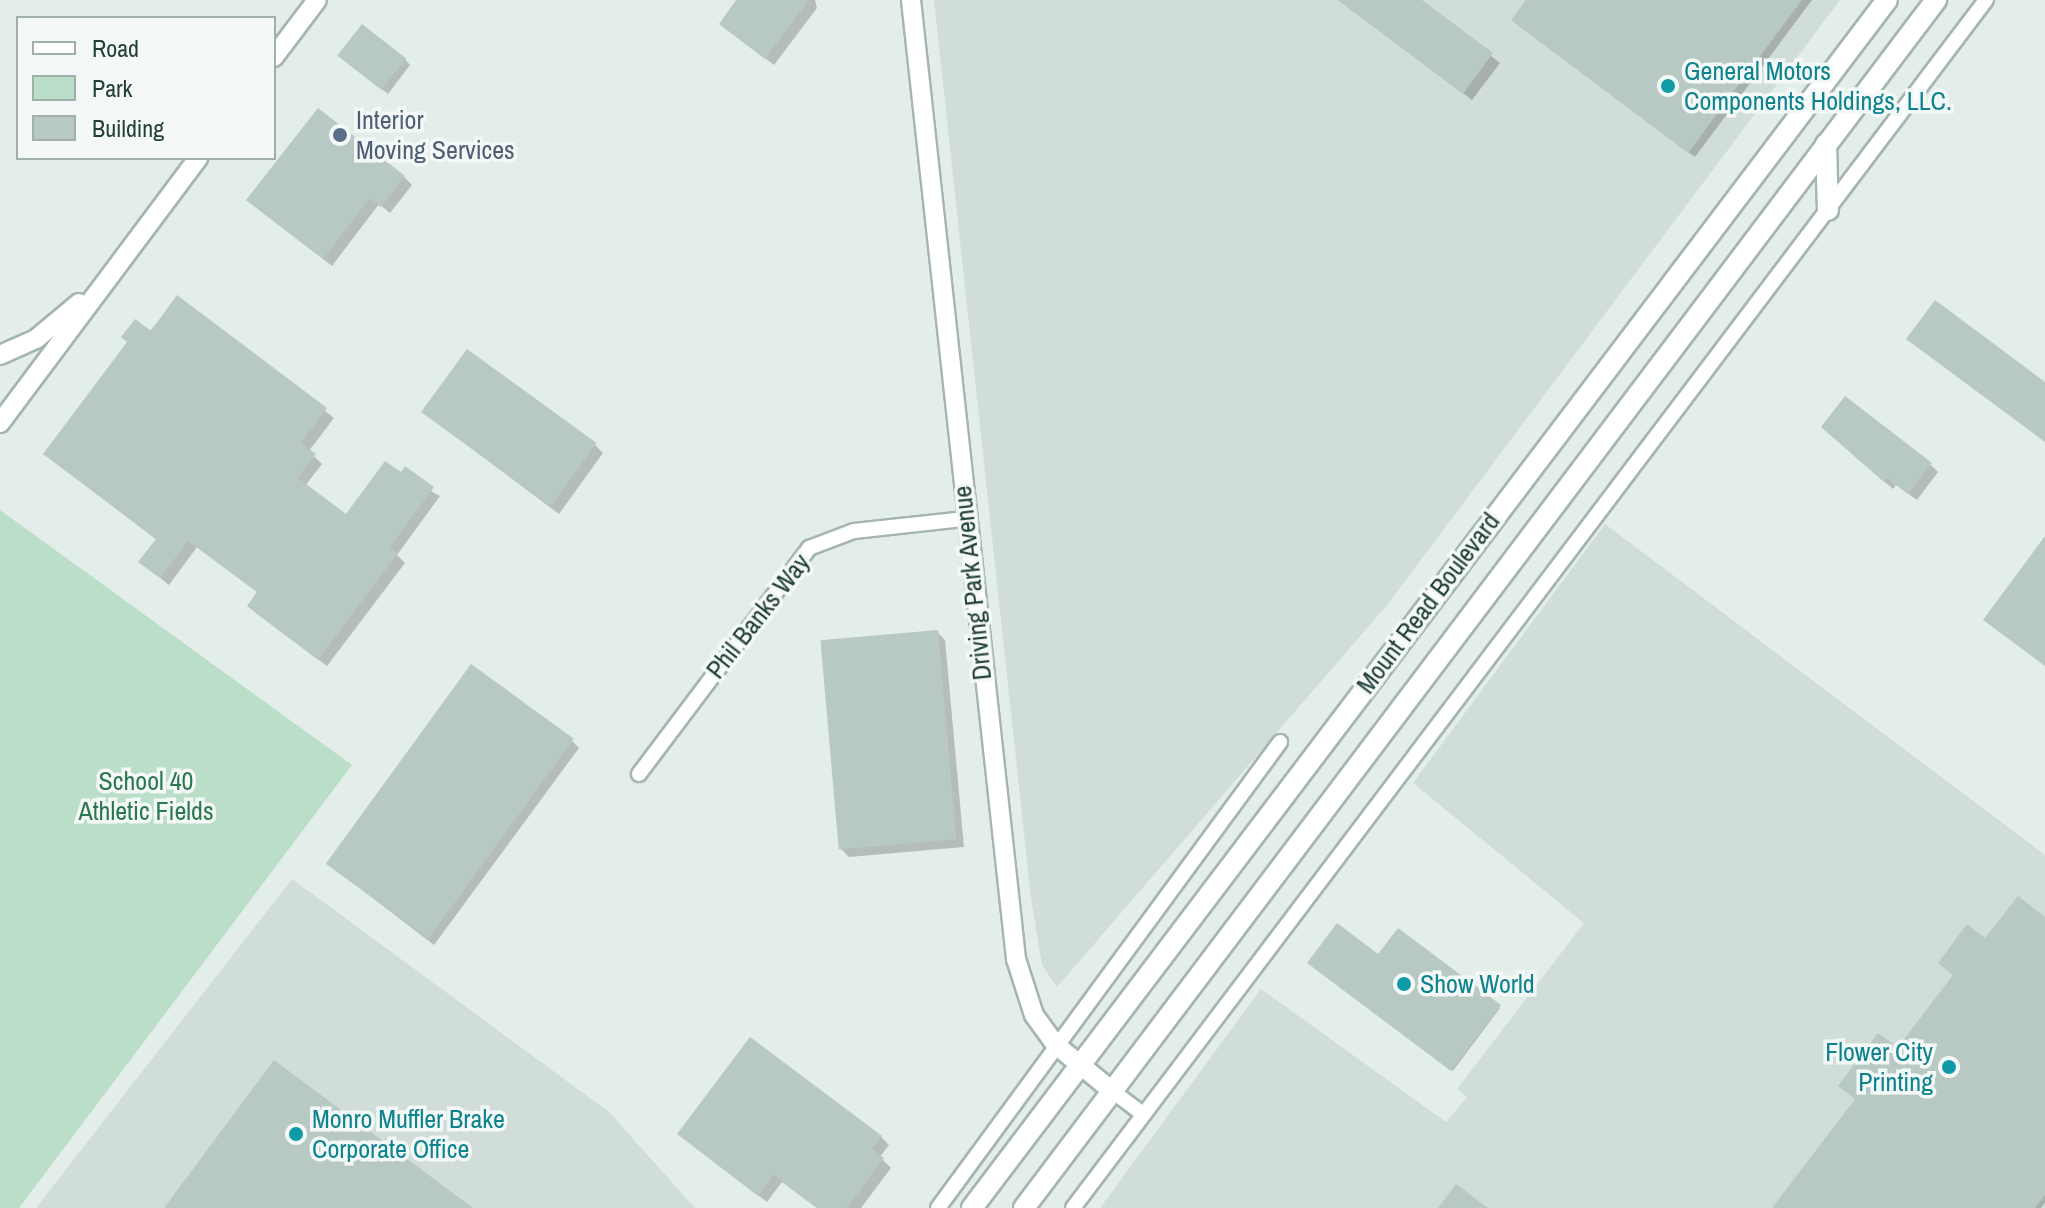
<!DOCTYPE html>
<html>
<head>
<meta charset="utf-8">
<style>
	body { margin:0 }
	#map { position:relative; width:2045px; height:1208px; overflow:hidden; background:#e3ede9; font-family:"Archivo Narrow",sans-serif }
	div>[style] { position:absolute }
	.built>* { inset:0; background:#d1ddd9 }
	.green>* { inset:0; background:#bbdec8 }
	.shadow>* { inset:0; background:#0003 }
	.building>* { inset:0; background:#b8c8c3; transform-origin:0 0 }
	.roads { filter:drop-shadow(2px 0 #a5b5b1) drop-shadow(-2px 0 #a5b5b1) drop-shadow(0 2px #a5b5b1) drop-shadow(0 -2px #a5b5b1) }
	.minor>* { height:14px; margin:-7px; padding:0 7px; transform-origin:7px; border-radius:7px; background:#fff }
	.tertiary>* { height:18px; margin:-9px; padding:0 9px; transform-origin:9px; border-radius:9px; background:#fff }
	.secondary>* { height:20px; margin:-10px; padding:0 10px; transform-origin:10px; border-radius:10px; background:#fff }
	.dots>* { width:22px; height:22px; translate:-50% -50%; box-sizing:border-box; border:4px solid #f4f9f7; border-radius:50% }
	span { translate:-50% -50%; white-space:nowrap; text-align:center; line-height:1.15; -webkit-text-stroke:7px #f4f9f7; paint-order:stroke }
	.culture-label { font-size:26px; color:#0d838f }
	.left { translate:0 -50%; text-align:left }
	.right { translate:-100% -50%; text-align:right }
	.service-label { font-size:26px; color:#4e5e75 }
	.street-label { font-size:26px; color:#223f3a }
	.park-label { font-size:26px; color:#2b774f }
	.legend { position:absolute; left:16px; top:16px; width:260px; height:144px; box-sizing:border-box; background:#f4f9f7; border:2px solid #a0afab; margin:0; padding:10px 14px; list-style:none; font-size:24px; color:#223f3a }
	.legend li { display:flex; align-items:center; gap:16px; height:40px }
	.legend b { width:40px; border:2px solid #a0afab }
</style>
</head>
<body>
<div id="map">
	<div class="built">
		<div style="clip-path:polygon(934px 0,1840px 0,1387px 605px,1057px 987px,1042px 965px,1031px 898px)"></div>
		<div style="clip-path:polygon(1605px 524px,2045px 855px,2045px 1208px,1100px 1208px,1261px 989px,1446px 1122px,1467px 1097px,1457px 1089px,1584px 923px,1413px 783px)"></div>
		<div style="clip-path:polygon(292px 879px,609px 1112px,695px 1208px,36px 1208px)"></div>
	</div>
	<div class="green">
		<div style="clip-path:polygon(0 510px,352px 765px,19px 1208px,0 1208px)"></div>
	</div>
	<div class="shadow">
		<div style="clip-path:polygon(739px 0,815px 0,817px 8px,774px 65px,721px 24px)"></div>
		<div style="clip-path:polygon(1338px 0,1418px 0,1500px 63px,1472px 100px)"></div>
		<div style="clip-path:polygon(1528px 0,1812px 0,1695px 157px,1519px 26px)"></div>
		<div style="clip-path:polygon(405px 59px,410px 65px,388px 94px,346px 61px)"></div>
		<div style="clip-path:polygon(404px 177px,412px 185px,390px 213px,379px 204px,332px 266px,257px 208px)"></div>
		<div style="clip-path:polygon(178px 298px,334px 418px,309px 451px,322px 464px,305px 486px,346px 517px,401px 475px,440px 496px,397px 555px,405px 563px,327px 666px,257px 614px,249px 606px,259px 593px,197px 547px,169px 585px,141px 562px,157px 540px,45px 454px)"></div>
		<div style="clip-path:polygon(423px 412px,595px 445px,603px 453px,559px 514px)"></div>
		<div style="clip-path:polygon(1831px 435px,1930px 464px,1938px 472px,1917px 500px,1896px 485px,1893px 489px)"></div>
		<div style="clip-path:polygon(937px 632px,945px 640px,964px 847px,849px 857px,841px 849px)"></div>
		<div style="clip-path:polygon(571px 740px,579px 748px,434px 945px,327px 863px)"></div>
		<div style="clip-path:polygon(2045px 919px,2045px 1203px,2041px 1208px,1776px 1208px,1986px 941px)"></div>
		<div style="clip-path:polygon(1398px 931px,1500px 1008px,1453px 1071px,1310px 963px,1378px 957px)"></div>
		<div style="clip-path:polygon(680px 1134px,881px 1137px,889px 1145px,880px 1157px,891px 1168px,861px 1208px,817px 1208px,782px 1182px,767px 1202px)"></div>
	</div>
	<div class="building">
		<div style="clip-path:polygon(736px 0,809px 0,765px 59px,719px 24px)"></div>
		<div style="clip-path:polygon(1338px 0,1422px 0,1493px 53px,1463px 94px)"></div>
		<div style="clip-path:polygon(1526px 0,1802px 0,1688px 153px,1511px 20px)"></div>
		<div style="left:362px;top:24px;width:56px;height:40px;rotate:38deg"></div>
		<div style="clip-path:polygon(318px 108px,405px 176px,381px 207px,370px 198px,323px 259px,246px 200px)"></div>
		<div style="clip-path:polygon(177px 295px,327px 408px,301px 443px,316px 454px,298px 478px,346px 514px,385px 461px,401px 472px,405px 466px,434px 487px,390px 547px,398px 553px,318px 660px,247px 606px,257px 592px,188px 541px,160px 578px,138px 562px,156px 539px,43px 454px,127px 342px,121px 337px,135px 319px,151px 331px)"></div>
		<div style="clip-path:polygon(1935px 300px,2045px 382px,2045px 442px,1906px 339px)"></div>
		<div style="left:467px;top:349px;width:160px;height:78px;rotate:36deg"></div>
		<div style="clip-path:polygon(1845px 396px,1932px 463px,1908px 494px,1887px 478px,1884px 482px,1821px 427px)"></div>
		<div style="clip-path:polygon(2045px 536px,2045px 666px,1983px 620px)"></div>
		<div style="left:938px;top:630px;width:210px;height:118px;rotate:85deg"></div>
		<div style="left:471px;top:664px;width:127px;height:247px;rotate:36deg"></div>
		<div style="clip-path:polygon(2018px 896px,2045px 917px,2045px 1195px,2035px 1208px,1772px 1208px,1855px 1099px,1838px 1086px,1878px 1033px,1898px 1047px,1953px 975px,1938px 963px,1967px 924px,1985px 938px)"></div>
		<div style="clip-path:polygon(1337px 923px,1378px 954px,1398px 928px,1501px 1005px,1451px 1071px,1307px 963px)"></div>
		<div style="clip-path:polygon(750px 1037px,882px 1136px,872px 1149px,884px 1158px,847px 1208px,817px 1208px,774px 1175px,758px 1196px,677px 1134px)"></div>
		<div style="clip-path:polygon(274px 1060px,473px 1208px,164px 1208px)"></div>
		<div style="clip-path:polygon(1456px 1184px,1488px 1208px,1438px 1208px)"></div>
	</div>
	<div class="roads">
		<div class="minor">
			<div style="left:639px;top:774px;width:283px;rotate:-53deg"></div>
			<div style="left:809px;top:548px;width:48px;rotate:-20.7deg"></div>
			<div style="left:854px;top:531px;width:112px;rotate:-6.2deg"></div>
			<div style="left:1111px;top:1090px;width:40px;rotate:37deg"></div>
			<div style="left:938px;top:1208px;width:578px;rotate:-53.72deg"></div>
			<div style="left:1073px;top:1208px;width:1514px;rotate:-52.92deg"></div>
		</div>
		<div class="tertiary">
			<div style="left:911px;top:0;width:965px;rotate:83.75deg"></div>
			<div style="left:1016px;top:959px;width:59px;rotate:72.2deg"></div>
			<div style="left:1034px;top:1015px;width:37px;rotate:54deg"></div>
			<div style="left:1056px;top:1045px;width:71px;rotate:39.3deg"></div>
			<div style="left:274px;top:57px;width:71px;rotate:-53deg"></div>
			<div style="left:0;top:355px;width:39px;rotate:-24deg"></div>
			<div style="left:36px;top:339px;width:56px;rotate:-39.9deg"></div>
			<div style="left:0;top:423px;width:331px;rotate:-53.2deg"></div>
		</div>
		<div class="secondary">
			<div style="left:1826px;top:144px;width:66px;rotate:88.3deg"></div>
			<div style="left:972px;top:1208px;width:1515px;rotate:-52.86deg"></div>
			<div style="left:1024px;top:1208px;width:1514px;rotate:-52.95deg"></div>
		</div>
	</div>
	<div class="dots">
		<div style="left:1668px;top:86px;background:#0f9aa8"></div>
		<div style="left:340px;top:135px;background:#5c6f8a"></div>
		<div style="left:1404px;top:984px;background:#0f9aa8"></div>
		<div style="left:1949px;top:1067px;background:#0f9aa8"></div>
		<div style="left:296px;top:1134px;background:#0f9aa8"></div>
	</div>
	<div class="culture-label">
		<span class="left" style="left:1684px;top:86px">General Motors<br>Components Holdings, LLC.</span>
		<span class="left" style="left:1420px;top:984px">Show World</span>
		<span class="right" style="left:1933px;top:1067px">Flower City<br>Printing</span>
		<span class="left" style="left:312px;top:1134px">Monro Muffler Brake<br>Corporate Office</span>
	</div>
	<div class="service-label">
		<span class="left" style="left:356px;top:135px">Interior<br>Moving Services</span>
	</div>
	<div class="street-label">
		<span style="left:972px;top:583px;rotate:-96deg">Driving Park Avenue</span>
		<span style="left:1428px;top:603px;rotate:-53deg">Mount Read Boulevard</span>
		<span style="left:758px;top:616px;rotate:-52deg">Phil Banks Way</span>
	</div>
	<div class="park-label">
		<span style="left:146px;top:796px">School 40<br>Athletic Fields</span>
	</div>
	<ul class="legend">
	<li><b style="height:10px;background:#fff"></b>Road</li>
	<li><b style="height:22px;background:#bbdec8"></b>Park</li>
	<li><b style="height:22px;background:#b8c8c3"></b>Building</li>
	</ul>
</div>
</body>
</html>
